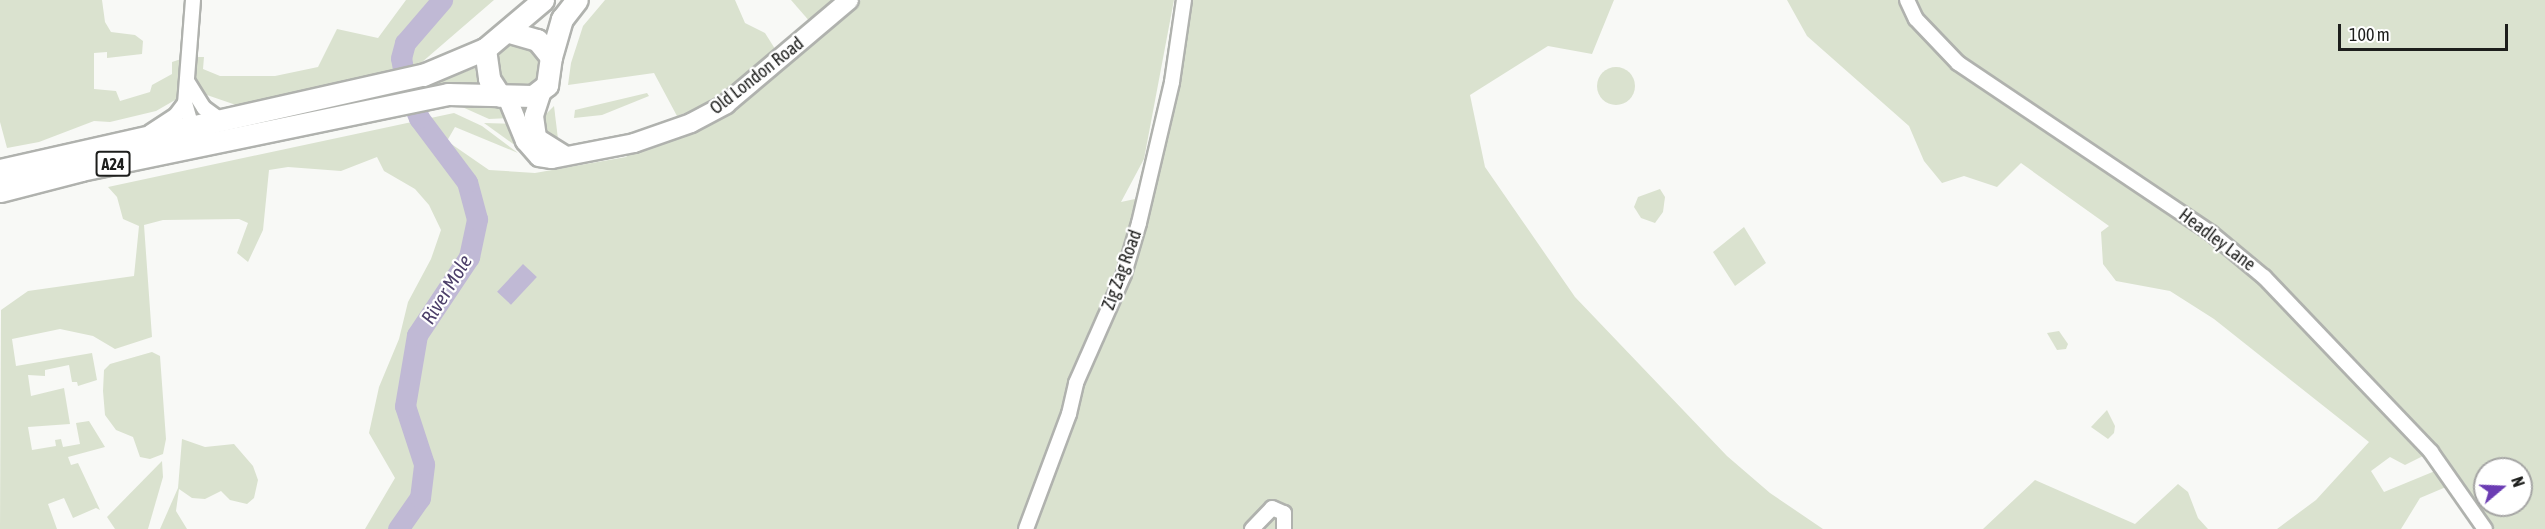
<!DOCTYPE html>
<html>
<head>
<meta charset="utf-8">
<style>
	body { margin:0 }
	#map { position:relative; width:2545px; height:529px; overflow:hidden; background:#f8f9f6; font-family:"Asap Condensed",sans-serif }
	div>[style] { position:absolute }
	.green>* { inset:0; background:#dae2cf }
	.round { border-radius:50% }
	.water>* { inset:0; background:#c0b9d5; transform-origin:0 0 }
	.river>* { height:21px; margin:-10.5px; padding:0 10.5px; transform-origin:10.5px; border-radius:10.5px; background:#c0b9d5 }
	.roads { filter:drop-shadow(2px 0 #b0b2ae) drop-shadow(-2px 0 #b0b2ae) drop-shadow(0 2px #b0b2ae) drop-shadow(0 -2px #b0b2ae) }
	.minor>* { height:14px; margin:-7px; padding:0 7px; transform-origin:7px; border-radius:7px; background:#fff }
	.major>* { height:18px; margin:-9px; padding:0 9px; transform-origin:9px; border-radius:9px; background:#fff }
	.highway>* { height:21px; margin:-10.5px; padding:0 10.5px; transform-origin:10.5px; border-radius:10.5px; background:#fff }
	span { translate:-50% -50%; white-space:nowrap; text-align:center; line-height:1.15; -webkit-text-stroke:4.5px #fff; paint-order:stroke }
	.shield-label span { padding:2px 4px; background:#fff; border:2px solid; border-radius:4px; -webkit-text-stroke-width:0 }
	.shield-label { font-size:16px; color:#1d1e1c; font-weight:700 }
	.street-label { font-size:18px; color:#1d1e1c }
	.water-label { font-size:20px; color:#4c3f69; font-style:italic }
	.north { position:absolute; left:2473px; top:457px; width:60px; height:60px; box-sizing:border-box; background:#fff; border:2px solid #a5a5a4; border-radius:50%; rotate:71deg; font-size:16px; font-weight:700; line-height:24px; text-align:center; color:#1d1e1c }
	.north::after { content:''; display:block; margin:auto; width:21px; height:27px; background:#6b3cb3; clip-path:polygon(50% 0,100% 100%,50% 72%,0 100%) }
	.scale { position:absolute; left:2338px; top:24px; width:170px; height:27px; box-sizing:border-box; border:3px solid #1d1e1c; border-top:0; padding-left:8px; font-size:18px; line-height:21px; white-space:nowrap; color:#1d1e1c; -webkit-text-stroke:4px #fff; paint-order:stroke }
</style>
</head>
<body>
<div id="map">
	<div class="green">
		<div style="clip-path:polygon(0 0,102px 0,105px 22px,111px 32px,135px 35px,143px 41px,142px 54px,107px 58px,107px 52px,94px 53px,94px 89px,116px 91px,120px 101px,150px 92px,152px 85px,172px 74px,172px 62px,181px 59px,182px 96px,156px 111px,110px 122px,94px 121px,39px 142px,7px 148px,0 122px)"></div>
		<div style="clip-path:polygon(406px 0,494px 0,421px 63px,329px 86px,236px 105px,204px 94px,192px 74px,196px 57px,204px 57px,203px 69px,220px 76px,275px 76px,318px 67px,337px 29px,378px 38px)"></div>
		<div style="clip-path:polygon(605px 0,735px 0,745px 23px,765px 33px,777px 52px,709px 104px,677px 116px,654px 73px,568px 85px,571px 63px,583px 26px)"></div>
		<div style="clip-path:polygon(791px 0,840px 0,811px 23px)"></div>
		<div style="clip-path:polygon(861px 0,1174px 0,1144px 159px,1121px 202px,1149px 196px,1189px 20px,1190px 0,1614px 0,1592px 54px,1548px 46px,1470px 95px,1485px 167px,1575px 297px,1727px 456px,1770px 493px,1823px 529px,365px 529px,395px 478px,369px 433px,379px 387px,399px 339px,408px 302px,431px 259px,441px 230px,429px 205px,415px 189px,384px 171px,377px 157px,341px 171px,288px 167px,269px 170px,263px 230px,248px 262px,237px 253px,248px 223px,239px 219px,163px 220px,144px 225px,152px 337px,115px 349px,93px 336px,60px 329px,12px 339px,16px 366px,92px 353px,97px 380px,78px 386px,77px 382px,72px 382px,69px 365px,45px 370px,45px 376px,28px 375px,31px 396px,64px 388px,70px 424px,28px 427px,32px 450px,56px 446px,55px 440px,61px 439px,63px 447px,80px 444px,76px 423px,89px 421px,105px 447px,68px 457px,71px 465px,78px 463px,100px 510px,96px 508px,73px 518px,64px 498px,48px 504px,57px 529px,0 529px,1px 310px,28px 291px,134px 276px,139px 226px,123px 219px,117px 197px,108px 187px,454px 113px,482px 126px,518px 153px,455px 127px,447px 141px,489px 170px,535px 173px,626px 157px,633px 150px,735px 109px)"></div>
		<div style="clip-path:polygon(evenodd,1787px 0,1902px 0,1908px 22px,1954px 65px,2280px 286px,1959px 59px,1921px 18px,1912px 0,2545px 0,2545px 529px,2485px 529px,2431px 452px,2405px 465px,2390px 457px,2371px 471px,2384px 492px,2435px 471px,2446px 487px,2420px 498px,2401px 529px,2277px 529px,2316px 500px,2369px 442px,2214px 319px,2170px 291px,2116px 281px,2103px 264px,2101px 232px,2109px 226px,2021px 163px,1997px 187px,1964px 176px,1942px 183px,1924px 161px,1909px 126px,1807px 36px,1787px 0,2485px 469px,2521px 469px,2521px 505px,2485px 505px,2485px 469px)"></div>
		<div class="round" style="left:496px;top:44px;width:46px;height:46px"></div>
		<div class="round" style="left:1597px;top:67px;width:38px;height:38px"></div>
		<div style="clip-path:polygon(475px 68px,478px 85px,210px 136px,426px 87px)"></div>
		<div style="clip-path:polygon(647px 93px,649px 96px,602px 115px,574px 118px,575px 110px)"></div>
		<div style="clip-path:polygon(451px 102px,493px 103px,512px 118px,489px 119px)"></div>
		<div style="clip-path:polygon(554px 106px,558px 139px,554px 143px,547px 140px,538px 122px)"></div>
		<div style="clip-path:polygon(484px 123px,515px 124px,523px 151px,516px 146px)"></div>
		<div style="clip-path:polygon(1660px 189px,1665px 197px,1663px 212px,1655px 223px,1641px 218px,1634px 207px,1638px 197px)"></div>
		<div style="clip-path:polygon(1744px 227px,1766px 263px,1735px 286px,1713px 252px)"></div>
		<div style="clip-path:polygon(2059px 331px,2068px 344px,2066px 349px,2057px 350px,2047px 333px)"></div>
		<div style="clip-path:polygon(152px 352px,160px 356px,166px 439px,163px 454px,150px 459px,140px 457px,133px 437px,116px 430px,105px 415px,103px 391px,104px 370px,110px 364px)"></div>
		<div style="clip-path:polygon(2107px 410px,2115px 426px,2114px 433px,2108px 439px,2091px 427px)"></div>
		<div style="clip-path:polygon(182px 439px,205px 447px,234px 444px,253px 466px,258px 480px,254px 498px,247px 504px,230px 500px,221px 491px,205px 499px,192px 498px,179px 489px,176px 511px,187px 529px,160px 529px,178px 488px)"></div>
		<div style="clip-path:polygon(162px 461px,163px 477px,148px 529px,115px 529px,107px 517px)"></div>
		<div style="clip-path:polygon(2035px 480px,2135px 524px,2178px 484px,2188px 492px,2198px 518px,2208px 529px,1983px 529px)"></div>
	</div>
	<div class="water">
		<div style="left:523px;top:264px;width:19px;height:38px;rotate:43deg"></div>
	</div>
	<div class="river">
		<div style="left:398px;top:529px;width:38px;rotate:-55deg"></div>
		<div style="left:420px;top:498px;width:34px;rotate:-83deg"></div>
		<div style="left:424px;top:464px;width:61px;rotate:-108.1deg"></div>
		<div style="left:405px;top:406px;width:72px;rotate:-80.4deg"></div>
		<div style="left:417px;top:335px;width:94px;rotate:-56.3deg"></div>
		<div style="left:469px;top:257px;width:39px;rotate:-78deg"></div>
		<div style="left:477px;top:219px;width:38px;rotate:-105deg"></div>
		<div style="left:467px;top:182px;width:80px;rotate:-126.9deg"></div>
		<div style="left:419px;top:118px;width:35px;rotate:-112deg"></div>
		<div style="left:406px;top:86px;width:28px;rotate:-100deg"></div>
		<div style="left:401px;top:58px;width:16px;rotate:-75deg"></div>
		<div style="left:405px;top:43px;width:57px;rotate:-49.3deg"></div>
	</div>
	<div class="roads">
		<div class="minor">
			<div style="left:193px;top:0;width:103px;rotate:94.4deg"></div>
			<div style="left:185px;top:103px;width:32px;rotate:74deg"></div>
			<div style="left:1907px;top:0;width:21px;rotate:65deg"></div>
			<div style="left:1916px;top:19px;width:61px;rotate:46.3deg"></div>
			<div style="left:1958px;top:63px;width:305px;rotate:33.9deg"></div>
			<div style="left:2211px;top:233px;width:69px;rotate:39.7deg"></div>
			<div style="left:2264px;top:277px;width:242px;rotate:46.3deg"></div>
			<div style="left:2431px;top:452px;width:94px;rotate:55deg"></div>
			<div style="left:187px;top:81px;width:32px;rotate:58deg"></div>
			<div style="left:204px;top:108px;width:22px;rotate:36deg"></div>
			<div style="left:150px;top:132px;width:31px;rotate:-33deg"></div>
			<div style="left:176px;top:115px;width:15px;rotate:-53deg"></div>
			<div style="left:1026px;top:529px;width:123px;rotate:-69.5deg"></div>
			<div style="left:1069px;top:414px;width:32px;rotate:-77deg"></div>
			<div style="left:1076px;top:383px;width:119px;rotate:-66.2deg"></div>
			<div style="left:1124px;top:274px;width:53px;rotate:-73.6deg"></div>
			<div style="left:1139px;top:223px;width:145px;rotate:-76.8deg"></div>
			<div style="left:1172px;top:82px;width:83px;rotate:-81.7deg"></div>
			<div style="left:1252px;top:529px;width:29px;rotate:-46deg"></div>
			<div style="left:1272px;top:508px;width:13px;rotate:23deg"></div>
			<div style="left:1284px;top:513px;width:16px;rotate:90deg"></div>
		</div>
		<div class="major">
			<div style="left:542px;top:91px;width:26px;rotate:108deg"></div>
			<div style="left:534px;top:116px;width:22px;rotate:82deg"></div>
			<div style="left:537px;top:138px;width:32px;rotate:32deg"></div>
			<div style="left:507px;top:97px;width:48px;rotate:67.8deg"></div>
			<div style="left:525px;top:141px;width:21px;rotate:49deg"></div>
			<div style="left:539px;top:157px;width:13px;rotate:9deg"></div>
			<div style="left:552px;top:159px;width:84px;rotate:-11deg"></div>
			<div style="left:634px;top:143px;width:60px;rotate:-19.3deg"></div>
			<div style="left:691px;top:123px;width:40px;rotate:-28deg"></div>
			<div style="left:726px;top:104px;width:161px;rotate:-40.2deg"></div>
		</div>
		<div class="highway">
			<div style="left:485px;top:49px;width:30px;rotate:82deg"></div>
			<div style="left:489px;top:79px;width:20px;rotate:57deg"></div>
			<div style="left:551px;top:57px;width:40px;rotate:-74deg"></div>
			<div style="left:562px;top:19px;width:24px;rotate:-52deg"></div>
			<div style="left:0;top:170px;width:434px;rotate:-12.7deg"></div>
			<div style="left:423px;top:75px;width:67px;rotate:-22.8deg"></div>
			<div style="left:485px;top:49px;width:76px;rotate:-40.2deg"></div>
			<div style="left:0;top:191px;width:84px;rotate:-14.5deg"></div>
			<div style="left:81px;top:170px;width:375px;rotate:-11.7deg"></div>
			<div style="left:448px;top:94px;width:85px;rotate:1.3deg"></div>
			<div style="left:533px;top:96px;width:18px;rotate:-38deg"></div>
			<div style="left:547px;top:85px;width:28px;rotate:-82deg"></div>
			<div style="left:551px;top:57px;width:22px;rotate:-129deg"></div>
			<div style="left:537px;top:40px;width:29px;rotate:-164deg"></div>
		</div>
	</div>
	<div class="shield-label">
		<span style="left:113px;top:164px">A24</span>
	</div>
	<div class="street-label">
		<span style="left:757px;top:76px;rotate:-38deg">Old London Road</span>
		<span style="left:2217px;top:240px;rotate:37deg">Headley Lane</span>
		<span style="left:1122px;top:270px;rotate:-70deg">Zig Zag Road</span>
	</div>
	<div class="water-label">
		<span style="left:446px;top:289px;rotate:-58deg">River Mole</span>
	</div>
	<div class="north">N</div>
	<div class="scale">100 m</div>
</div>
</body>
</html>
